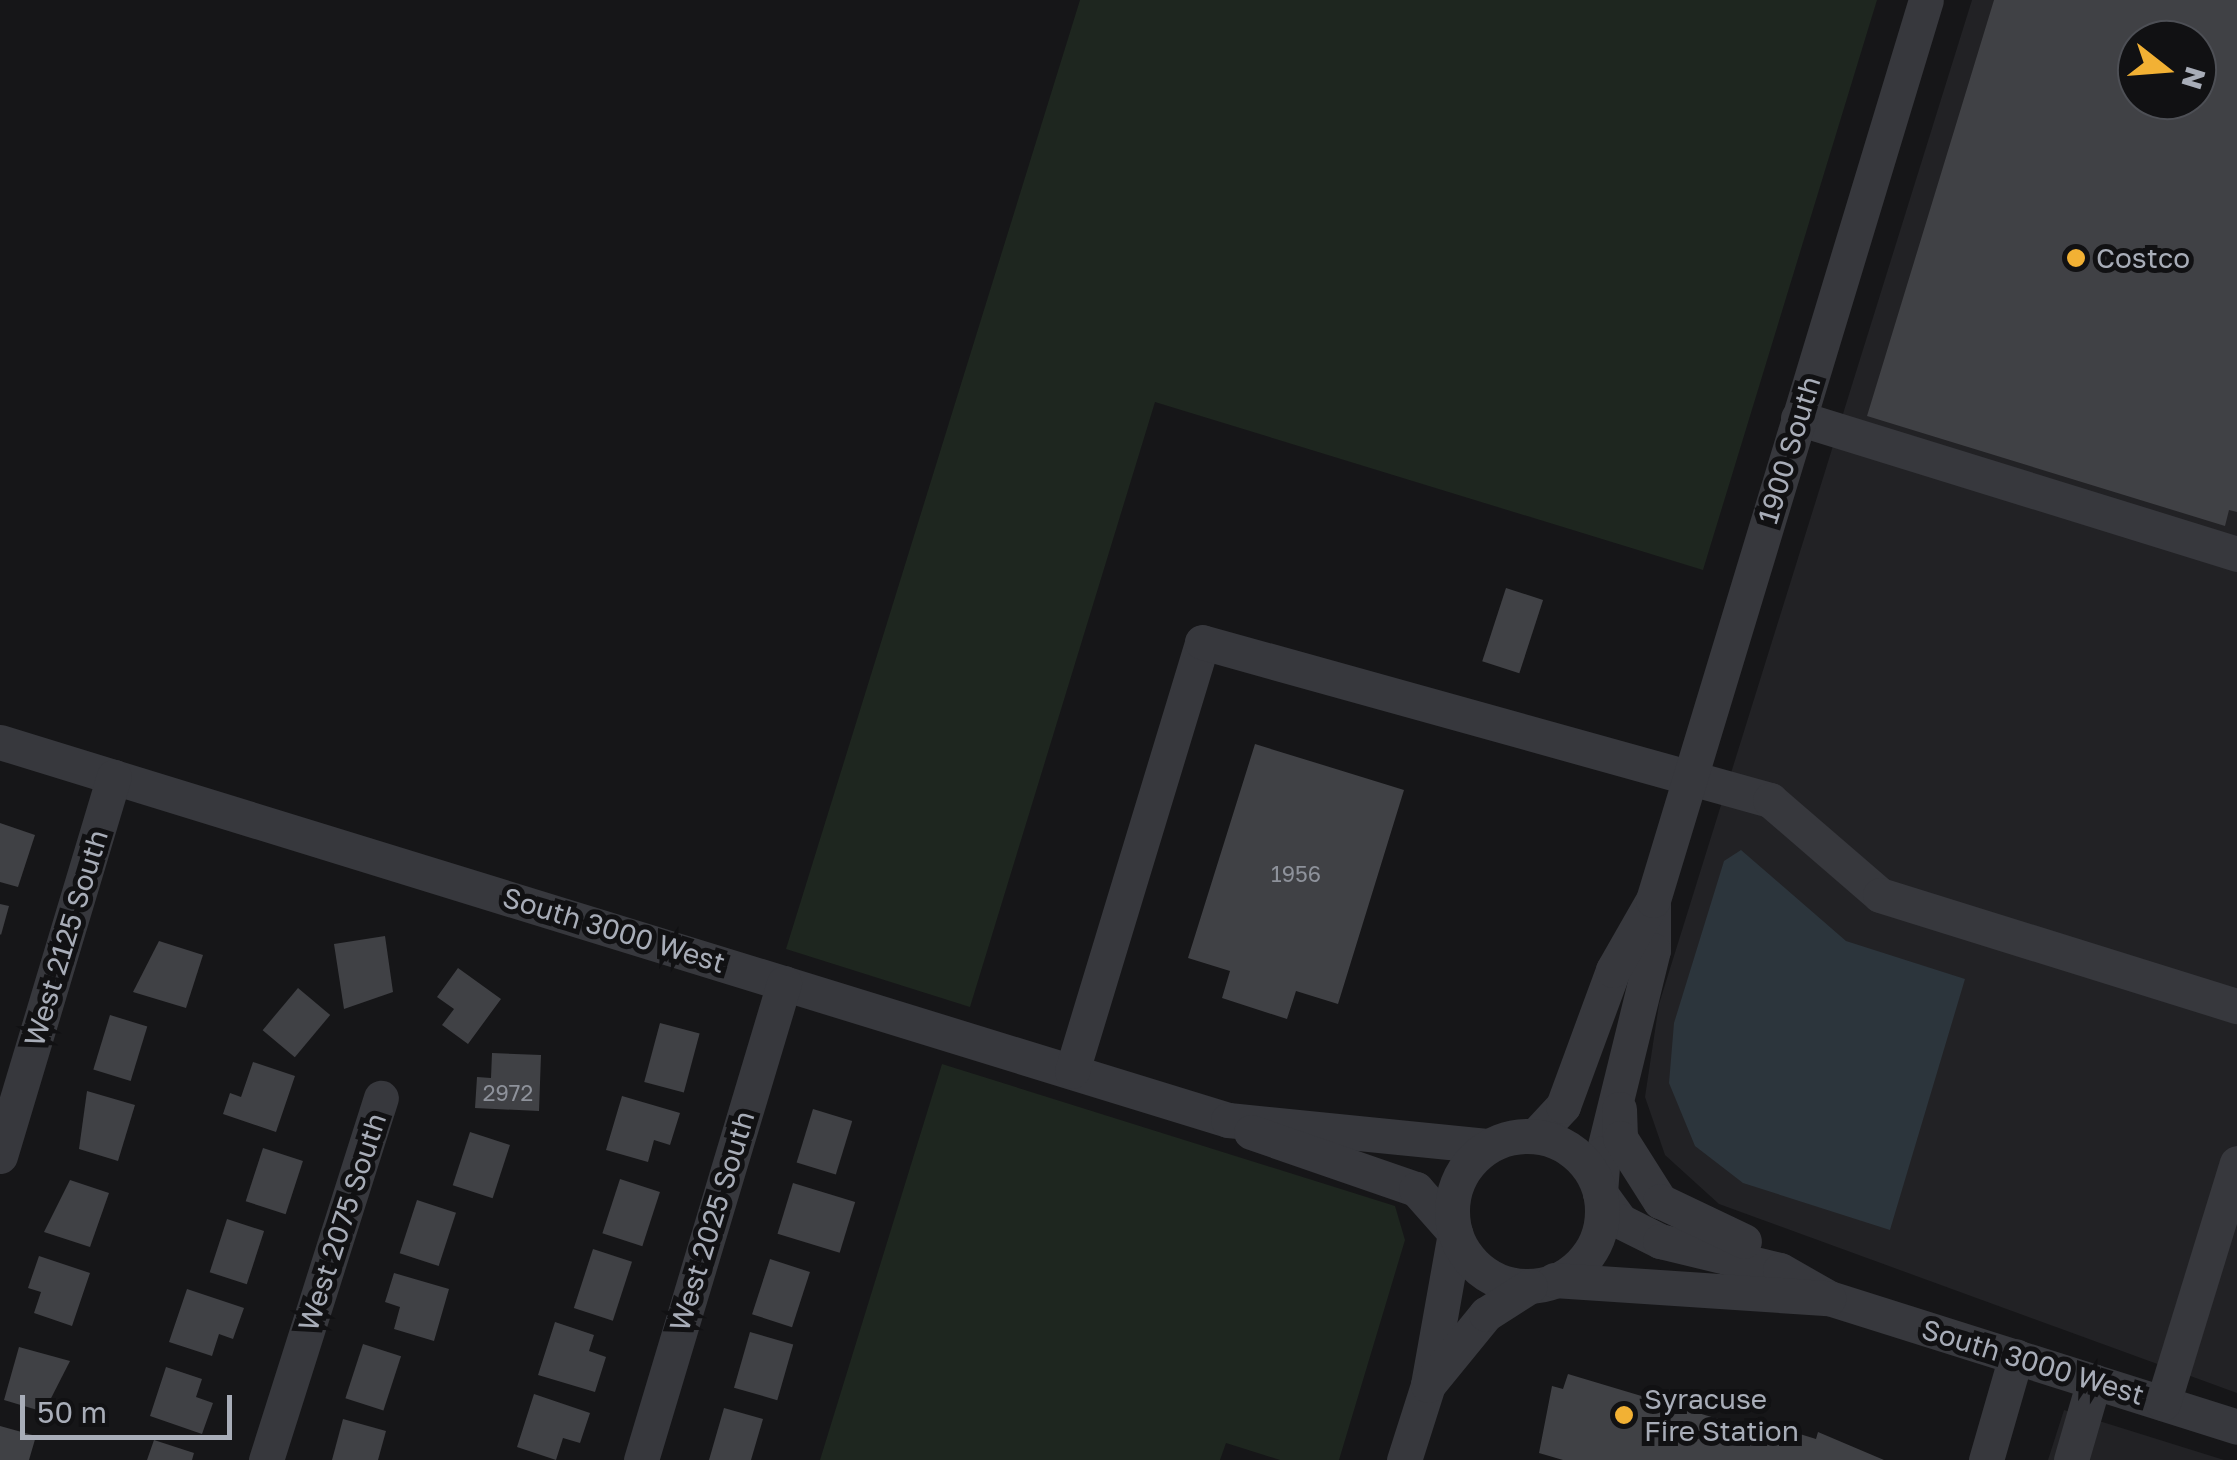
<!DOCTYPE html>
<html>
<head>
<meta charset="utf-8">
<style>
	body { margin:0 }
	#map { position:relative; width:2237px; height:1460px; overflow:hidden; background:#161618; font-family:"Golos Text",sans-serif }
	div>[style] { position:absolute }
	.built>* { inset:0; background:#222225 }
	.green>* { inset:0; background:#1e261f }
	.water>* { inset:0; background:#2c353c }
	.building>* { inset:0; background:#404145; transform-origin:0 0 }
	.minor>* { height:35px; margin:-17.5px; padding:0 17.5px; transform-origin:17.5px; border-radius:17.5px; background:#37383d }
	.minor>.ring { margin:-17.5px; padding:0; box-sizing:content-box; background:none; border:35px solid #37383d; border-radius:50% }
	.dots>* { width:28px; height:28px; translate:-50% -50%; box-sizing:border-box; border:5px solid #111113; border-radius:50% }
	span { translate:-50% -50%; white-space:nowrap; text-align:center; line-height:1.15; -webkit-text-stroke:10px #111113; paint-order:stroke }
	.number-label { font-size:22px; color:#8e929b }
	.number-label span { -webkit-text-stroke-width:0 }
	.poi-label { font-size:28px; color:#a8adb8 }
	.left { translate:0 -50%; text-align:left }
	.street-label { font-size:28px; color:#a8adb8 }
	.north { position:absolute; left:2117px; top:20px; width:100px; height:100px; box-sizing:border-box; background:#111113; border:2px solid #4d4f55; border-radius:50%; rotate:107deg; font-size:28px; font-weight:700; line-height:40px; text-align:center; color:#a8adb8 }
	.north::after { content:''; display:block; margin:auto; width:35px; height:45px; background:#f2b134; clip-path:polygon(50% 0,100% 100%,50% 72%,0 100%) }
	.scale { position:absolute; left:20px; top:1395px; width:212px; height:45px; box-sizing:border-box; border:5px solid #a8adb8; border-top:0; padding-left:12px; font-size:30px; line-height:35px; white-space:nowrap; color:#a8adb8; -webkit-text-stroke:8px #111113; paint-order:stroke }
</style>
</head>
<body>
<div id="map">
	<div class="built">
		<div style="clip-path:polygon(evenodd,1972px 0,2237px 0,2237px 1393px,1719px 1204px,1665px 1155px,1645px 1097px,1659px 1004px,1972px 0,2137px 40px,2197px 40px,2197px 100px,2137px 100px,2137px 40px)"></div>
		<div style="clip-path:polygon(2064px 1410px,2224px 1460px,2048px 1460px)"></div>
	</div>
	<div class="green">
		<div style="clip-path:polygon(1080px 0,1877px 0,1703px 570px,1155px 402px,970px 1007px,786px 949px)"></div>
		<div style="clip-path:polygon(942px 1064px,1395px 1206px,1405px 1240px,1339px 1460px,1280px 1460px,1226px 1443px,1220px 1460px,820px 1460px)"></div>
	</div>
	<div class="water">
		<div style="clip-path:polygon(1741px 850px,1846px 941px,1965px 979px,1890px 1230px,1743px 1183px,1695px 1146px,1669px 1083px,1674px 1023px,1724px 861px)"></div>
	</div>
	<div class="building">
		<div style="clip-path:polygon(evenodd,1994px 0,2237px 0,2237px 512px,2229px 510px,2225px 526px,1867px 416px,1994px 0,2137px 40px,2197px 40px,2197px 100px,2137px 100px,2137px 40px)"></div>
		<div style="left:1506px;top:588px;width:39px;height:77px;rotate:18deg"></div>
		<div style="clip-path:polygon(1255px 744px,1404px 790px,1338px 1004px,1296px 991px,1287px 1019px,1222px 998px,1230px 971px,1188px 958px)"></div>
		<div style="clip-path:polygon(0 823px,35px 835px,18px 887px,0 882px)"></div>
		<div style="clip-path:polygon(0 904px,9px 906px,1px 935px,0 934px)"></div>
		<div style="clip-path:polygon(385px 936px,393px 992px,344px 1009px,334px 944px)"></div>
		<div style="clip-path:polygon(159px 941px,203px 955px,186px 1008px,133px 992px)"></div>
		<div style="clip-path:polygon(458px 968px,501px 999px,468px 1044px,442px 1025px,454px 1009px,437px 997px)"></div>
		<div style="left:298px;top:988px;width:42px;height:55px;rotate:40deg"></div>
		<div style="left:110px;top:1015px;width:39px;height:57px;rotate:17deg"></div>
		<div style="left:660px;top:1023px;width:41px;height:61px;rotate:15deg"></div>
		<div style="clip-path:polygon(492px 1053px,541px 1055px,539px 1111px,475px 1108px,477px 1077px,491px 1078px)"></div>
		<div style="clip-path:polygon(253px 1062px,295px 1076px,276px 1132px,223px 1114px,230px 1093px,241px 1097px)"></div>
		<div style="clip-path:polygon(87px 1091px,135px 1105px,118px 1161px,79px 1149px)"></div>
		<div style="clip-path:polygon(622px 1096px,680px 1113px,670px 1145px,654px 1140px,648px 1162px,606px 1150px)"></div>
		<div style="left:813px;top:1109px;width:41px;height:56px;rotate:17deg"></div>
		<div style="left:470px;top:1132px;width:42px;height:56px;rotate:18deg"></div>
		<div style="left:263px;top:1148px;width:42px;height:56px;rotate:18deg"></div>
		<div style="left:620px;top:1179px;width:42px;height:57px;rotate:18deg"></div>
		<div style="clip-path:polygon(70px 1180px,109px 1193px,90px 1247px,44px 1232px)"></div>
		<div style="left:793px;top:1183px;width:65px;height:53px;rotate:17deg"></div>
		<div style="left:417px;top:1200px;width:41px;height:56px;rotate:18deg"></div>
		<div style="left:227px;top:1219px;width:39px;height:56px;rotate:18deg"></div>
		<div style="left:593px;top:1249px;width:41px;height:62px;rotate:18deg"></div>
		<div style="clip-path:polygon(39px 1256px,90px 1273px,72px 1326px,34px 1313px,41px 1292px,28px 1288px)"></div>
		<div style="left:770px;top:1259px;width:42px;height:58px;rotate:18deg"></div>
		<div style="clip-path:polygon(394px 1273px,449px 1289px,434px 1341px,394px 1329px,400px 1307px,385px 1302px)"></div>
		<div style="clip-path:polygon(187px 1289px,244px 1308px,233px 1339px,219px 1334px,212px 1356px,169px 1342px)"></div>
		<div style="clip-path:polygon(555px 1322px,594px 1335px,589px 1351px,606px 1357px,595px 1392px,538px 1375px)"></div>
		<div style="left:750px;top:1332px;width:45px;height:58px;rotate:16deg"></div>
		<div style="left:363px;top:1344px;width:40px;height:57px;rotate:18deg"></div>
		<div style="clip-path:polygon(19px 1347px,70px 1361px,44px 1412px,4px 1400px)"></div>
		<div style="clip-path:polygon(166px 1367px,202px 1379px,196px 1397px,213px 1403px,202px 1434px,150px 1416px)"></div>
		<div style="clip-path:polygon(1568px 1374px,1755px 1430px,1758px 1421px,1816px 1439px,1818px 1432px,1884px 1460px,1563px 1460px,1539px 1453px,1552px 1386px,1563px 1389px)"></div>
		<div style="clip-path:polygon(534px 1394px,590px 1413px,580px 1443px,563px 1438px,556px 1460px,517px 1447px)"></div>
		<div style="clip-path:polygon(724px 1408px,763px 1419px,751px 1460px,709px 1460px)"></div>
		<div style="clip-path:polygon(343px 1419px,386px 1431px,378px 1460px,332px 1460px)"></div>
		<div style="clip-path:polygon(0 1426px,36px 1436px,29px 1460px,0 1460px)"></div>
		<div style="clip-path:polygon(154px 1440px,194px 1453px,192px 1460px,147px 1460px)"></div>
	</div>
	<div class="minor">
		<div style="left:1798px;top:418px;width:460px;rotate:17.2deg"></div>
		<div style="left:0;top:742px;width:1285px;rotate:17.11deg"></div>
		<div style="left:1228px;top:1120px;width:260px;rotate:5.7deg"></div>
		<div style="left:1653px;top:901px;width:49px;rotate:90deg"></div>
		<div style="left:1653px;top:950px;width:209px;rotate:103.8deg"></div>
		<div style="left:1603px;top:1153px;width:40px;rotate:94.3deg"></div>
		<div style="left:1600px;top:1193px;width:34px;rotate:54deg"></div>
		<div style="left:1620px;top:1221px;width:45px;rotate:26.6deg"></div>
		<div style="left:1660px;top:1241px;width:123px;rotate:13.6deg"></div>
		<div style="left:1780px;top:1270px;width:56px;rotate:29.7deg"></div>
		<div style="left:1829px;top:1298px;width:428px;rotate:17.5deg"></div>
		<div style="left:1072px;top:1071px;width:448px;rotate:-73.1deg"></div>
		<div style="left:1202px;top:642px;width:590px;rotate:15.54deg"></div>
		<div style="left:1770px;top:800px;width:145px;rotate:40.8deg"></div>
		<div style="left:1880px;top:895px;width:374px;rotate:17.3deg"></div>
		<div style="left:1619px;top:1109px;width:29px;rotate:88deg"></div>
		<div style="left:1620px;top:1138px;width:75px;rotate:57.6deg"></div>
		<div style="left:1660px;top:1201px;width:93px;rotate:25.5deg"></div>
		<div style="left:1251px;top:1132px;width:175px;rotate:19.1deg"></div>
		<div style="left:1416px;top:1189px;width:59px;rotate:48.4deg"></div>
		<div style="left:1455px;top:1233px;width:154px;rotate:100.1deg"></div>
		<div style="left:1428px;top:1385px;width:79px;rotate:107.7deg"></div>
		<div style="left:1535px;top:1136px;width:41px;rotate:-47deg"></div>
		<div style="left:1563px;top:1106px;width:145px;rotate:-69.8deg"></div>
		<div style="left:1613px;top:970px;width:81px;rotate:-60.3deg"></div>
		<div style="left:1653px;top:900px;width:940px;rotate:-73.13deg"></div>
		<div class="ring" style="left:1452px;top:1136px;width:115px;height:115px"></div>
		<div style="left:0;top:1156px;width:396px;rotate:-73.3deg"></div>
		<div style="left:1554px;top:1280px;width:275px;rotate:3.8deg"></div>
		<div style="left:1428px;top:1385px;width:92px;rotate:-50.8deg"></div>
		<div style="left:1486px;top:1314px;width:52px;rotate:-32.5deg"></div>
		<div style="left:2163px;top:1403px;width:251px;rotate:-72.9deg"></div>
		<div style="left:266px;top:1460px;width:380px;rotate:-72.4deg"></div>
		<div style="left:641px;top:1460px;width:498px;rotate:-73.3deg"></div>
		<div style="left:1986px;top:1460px;width:108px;rotate:-73.9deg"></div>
		<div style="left:2071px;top:1460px;width:82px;rotate:-73.8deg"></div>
	</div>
	<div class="dots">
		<div style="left:2076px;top:258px;background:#f2b134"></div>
		<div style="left:1624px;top:1415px;background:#f2b134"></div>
	</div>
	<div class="number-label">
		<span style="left:1296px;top:874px">1956</span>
		<span style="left:508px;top:1093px">2972</span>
	</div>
	<div class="poi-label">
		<span class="left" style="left:2096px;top:258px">Costco</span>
		<span class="left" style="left:1644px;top:1415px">Syracuse<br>Fire Station</span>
	</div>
	<div class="street-label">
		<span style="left:1789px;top:450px;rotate:-73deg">1900 South</span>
		<span style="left:614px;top:930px;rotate:17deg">South 3000 West</span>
		<span style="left:66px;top:938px;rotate:-73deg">West 2125 South</span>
		<span style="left:712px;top:1221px;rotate:-73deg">West 2025 South</span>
		<span style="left:342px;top:1222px;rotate:-72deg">West 2075 South</span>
		<span style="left:2033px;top:1362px;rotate:17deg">South 3000 West</span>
	</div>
	<div class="north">N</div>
	<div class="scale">50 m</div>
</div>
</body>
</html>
